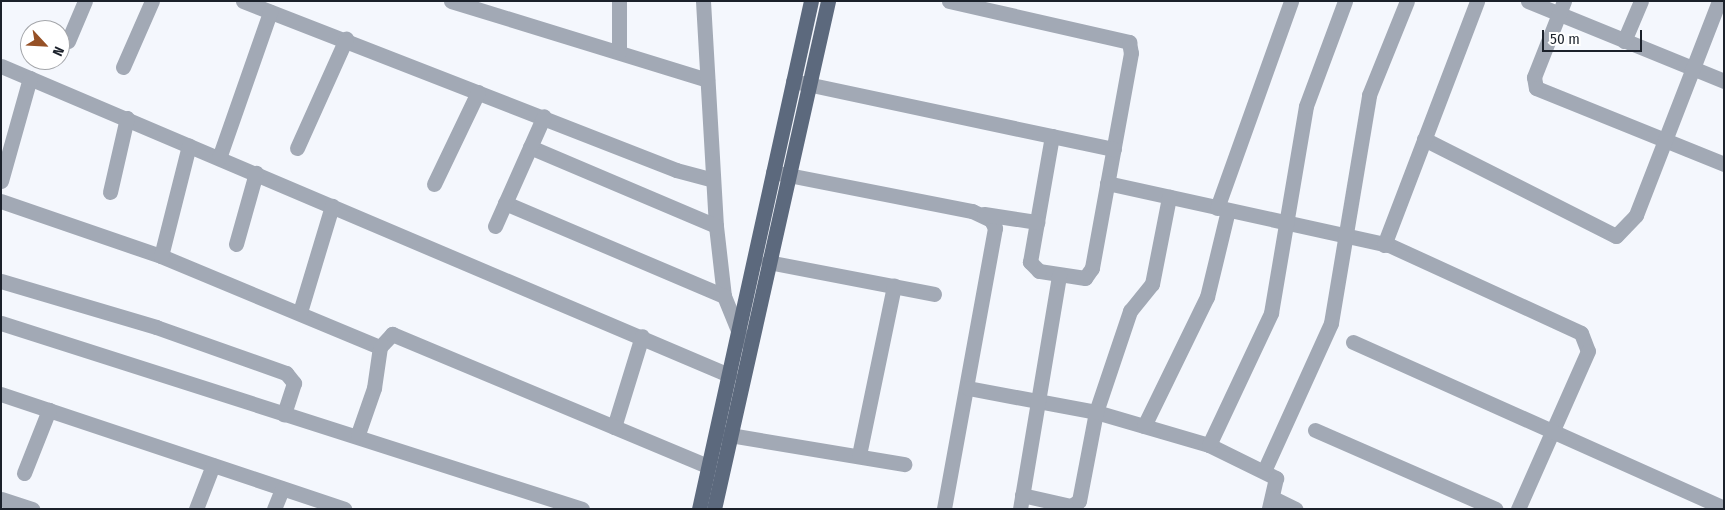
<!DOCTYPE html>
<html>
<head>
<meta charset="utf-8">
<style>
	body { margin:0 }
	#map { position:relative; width:1725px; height:510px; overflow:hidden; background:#f4f7fd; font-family:"Fira Sans Condensed",sans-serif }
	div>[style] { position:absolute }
	.minor>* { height:15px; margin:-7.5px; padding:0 7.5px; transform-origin:7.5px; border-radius:7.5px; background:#a2a9b5 }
	.major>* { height:15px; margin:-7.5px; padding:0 7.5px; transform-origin:7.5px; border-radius:7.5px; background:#5c697d }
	span { translate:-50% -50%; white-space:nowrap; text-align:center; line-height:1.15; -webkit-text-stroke:5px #fff; paint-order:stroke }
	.frame { position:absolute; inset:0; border:2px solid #1b212b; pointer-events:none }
	.north { position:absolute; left:20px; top:20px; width:50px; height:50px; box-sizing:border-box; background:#fff; border:1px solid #a4a6aa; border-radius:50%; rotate:115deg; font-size:14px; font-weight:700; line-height:20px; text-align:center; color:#1b212b }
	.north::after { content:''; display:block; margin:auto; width:18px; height:22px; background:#965126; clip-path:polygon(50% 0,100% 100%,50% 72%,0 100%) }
	.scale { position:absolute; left:1542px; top:30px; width:100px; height:22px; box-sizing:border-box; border:2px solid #1b212b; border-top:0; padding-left:6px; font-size:15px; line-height:18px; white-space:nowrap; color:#1b212b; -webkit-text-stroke:4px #fff; paint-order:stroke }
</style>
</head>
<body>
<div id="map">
	<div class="minor">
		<div style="left:243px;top:1px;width:465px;rotate:21.3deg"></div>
		<div style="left:676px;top:170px;width:38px;rotate:15deg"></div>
		<div style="left:451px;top:1px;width:268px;rotate:17.1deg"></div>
		<div style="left:703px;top:1px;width:225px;rotate:86.7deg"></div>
		<div style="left:716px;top:226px;width:70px;rotate:83.5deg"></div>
		<div style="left:724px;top:296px;width:48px;rotate:67.8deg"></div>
		<div style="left:949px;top:1px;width:185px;rotate:12.8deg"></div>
		<div style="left:1129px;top:42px;width:11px;rotate:80deg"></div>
		<div style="left:1131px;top:53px;width:219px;rotate:100.3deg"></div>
		<div style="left:1092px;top:268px;width:12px;rotate:125deg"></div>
		<div style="left:1085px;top:278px;width:47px;rotate:-171.3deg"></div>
		<div style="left:1039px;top:271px;width:13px;rotate:-135deg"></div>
		<div style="left:1030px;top:262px;width:128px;rotate:-80.1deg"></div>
		<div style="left:1528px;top:1px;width:212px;rotate:22.2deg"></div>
		<div style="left:1564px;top:1px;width:82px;rotate:111.5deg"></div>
		<div style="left:1534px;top:77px;width:11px;rotate:80deg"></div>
		<div style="left:1536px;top:88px;width:203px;rotate:22deg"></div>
		<div style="left:68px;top:41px;width:43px;rotate:-67deg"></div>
		<div style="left:1624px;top:41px;width:43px;rotate:-67deg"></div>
		<div style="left:619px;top:52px;width:51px;rotate:-90deg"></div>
		<div style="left:1px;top:66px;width:791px;rotate:23deg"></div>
		<div style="left:123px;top:67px;width:72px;rotate:-66.3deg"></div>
		<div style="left:793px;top:81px;width:328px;rotate:12deg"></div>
		<div style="left:1424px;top:139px;width:215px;rotate:26.8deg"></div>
		<div style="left:1616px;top:236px;width:29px;rotate:-46deg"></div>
		<div style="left:1636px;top:215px;width:230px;rotate:-68.8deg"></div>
		<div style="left:530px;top:147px;width:202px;rotate:23deg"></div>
		<div style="left:297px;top:148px;width:120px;rotate:-65.8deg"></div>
		<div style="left:219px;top:158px;width:155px;rotate:-70.7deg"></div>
		<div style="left:773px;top:172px;width:203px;rotate:11.1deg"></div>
		<div style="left:972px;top:211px;width:21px;rotate:25deg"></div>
		<div style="left:991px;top:220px;width:9px;rotate:63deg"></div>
		<div style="left:995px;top:228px;width:286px;rotate:100.3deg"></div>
		<div style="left:1px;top:181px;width:107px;rotate:-74.3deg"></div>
		<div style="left:1107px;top:183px;width:289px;rotate:12.4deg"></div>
		<div style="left:1389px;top:245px;width:211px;rotate:24.6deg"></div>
		<div style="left:1581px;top:333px;width:19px;rotate:69deg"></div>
		<div style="left:1588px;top:351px;width:173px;rotate:113.9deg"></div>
		<div style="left:434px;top:184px;width:102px;rotate:-64.4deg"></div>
		<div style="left:110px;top:192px;width:76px;rotate:-77.1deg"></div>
		<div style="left:1px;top:201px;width:169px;rotate:19deg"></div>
		<div style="left:161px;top:256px;width:237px;rotate:22.6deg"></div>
		<div style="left:505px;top:203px;width:238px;rotate:23deg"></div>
		<div style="left:1217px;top:208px;width:220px;rotate:-70.3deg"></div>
		<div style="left:984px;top:214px;width:54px;rotate:8.6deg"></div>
		<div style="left:495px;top:226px;width:120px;rotate:-66deg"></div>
		<div style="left:236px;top:244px;width:74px;rotate:-74.3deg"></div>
		<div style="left:1384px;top:245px;width:261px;rotate:-69.1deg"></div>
		<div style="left:161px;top:256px;width:114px;rotate:-75.8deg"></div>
		<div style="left:768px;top:262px;width:169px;rotate:10.9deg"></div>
		<div style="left:1px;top:281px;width:162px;rotate:16.5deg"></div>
		<div style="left:156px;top:327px;width:138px;rotate:19.5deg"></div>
		<div style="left:286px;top:373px;width:13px;rotate:51deg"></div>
		<div style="left:294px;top:383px;width:33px;rotate:108deg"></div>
		<div style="left:300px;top:312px;width:111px;rotate:-73.2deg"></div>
		<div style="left:1px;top:323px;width:610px;rotate:17.75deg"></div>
		<div style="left:1353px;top:342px;width:406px;rotate:24.1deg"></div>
		<div style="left:968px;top:388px;width:130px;rotate:10.6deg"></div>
		<div style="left:1096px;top:412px;width:118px;rotate:16.3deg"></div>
		<div style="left:1209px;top:445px;width:75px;rotate:26.2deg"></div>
		<div style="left:1276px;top:478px;width:32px;rotate:103deg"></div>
		<div style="left:1px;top:394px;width:362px;rotate:18.5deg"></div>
		<div style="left:1144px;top:426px;width:144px;rotate:-64deg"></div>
		<div style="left:1207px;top:297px;width:89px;rotate:-76.4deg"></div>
		<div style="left:614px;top:427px;width:95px;rotate:-72.9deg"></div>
		<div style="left:1315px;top:430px;width:197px;rotate:23.6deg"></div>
		<div style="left:718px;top:433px;width:189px;rotate:9.5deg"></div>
		<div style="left:358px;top:434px;width:49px;rotate:-70.8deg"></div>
		<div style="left:374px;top:388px;width:41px;rotate:-81.7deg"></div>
		<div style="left:380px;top:347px;width:18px;rotate:-47deg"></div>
		<div style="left:392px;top:334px;width:342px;rotate:22.7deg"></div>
		<div style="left:1209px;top:445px;width:146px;rotate:-64.8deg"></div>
		<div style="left:1271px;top:313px;width:210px;rotate:-80.4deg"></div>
		<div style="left:1306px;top:106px;width:112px;rotate:-69.6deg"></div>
		<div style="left:859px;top:455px;width:173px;rotate:-78.3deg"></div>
		<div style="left:1264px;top:471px;width:162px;rotate:-65.6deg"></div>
		<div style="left:1331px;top:323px;width:231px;rotate:-80.5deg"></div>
		<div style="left:1369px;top:95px;width:101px;rotate:-68deg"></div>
		<div style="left:24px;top:473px;width:68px;rotate:-68.4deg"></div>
		<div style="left:1022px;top:495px;width:50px;rotate:12.7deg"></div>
		<div style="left:1071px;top:506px;width:9px;rotate:-32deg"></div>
		<div style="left:1079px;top:501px;width:91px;rotate:-79.2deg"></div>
		<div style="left:1096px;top:412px;width:107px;rotate:-71.4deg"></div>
		<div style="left:1130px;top:311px;width:35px;rotate:-51deg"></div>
		<div style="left:1152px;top:284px;width:89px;rotate:-78.9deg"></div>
		<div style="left:1273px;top:498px;width:25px;rotate:26deg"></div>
		<div style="left:1px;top:499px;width:33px;rotate:18deg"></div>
		<div style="left:196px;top:509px;width:47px;rotate:-68.9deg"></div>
		<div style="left:274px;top:509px;width:22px;rotate:-68deg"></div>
		<div style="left:1020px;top:509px;width:237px;rotate:-80.5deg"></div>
	</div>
	<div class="major">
		<div style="left:699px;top:509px;width:520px;rotate:-77.57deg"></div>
		<div style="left:714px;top:509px;width:521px;rotate:-77.35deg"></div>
	</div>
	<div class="frame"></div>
	<div class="north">N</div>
	<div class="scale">50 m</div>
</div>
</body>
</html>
